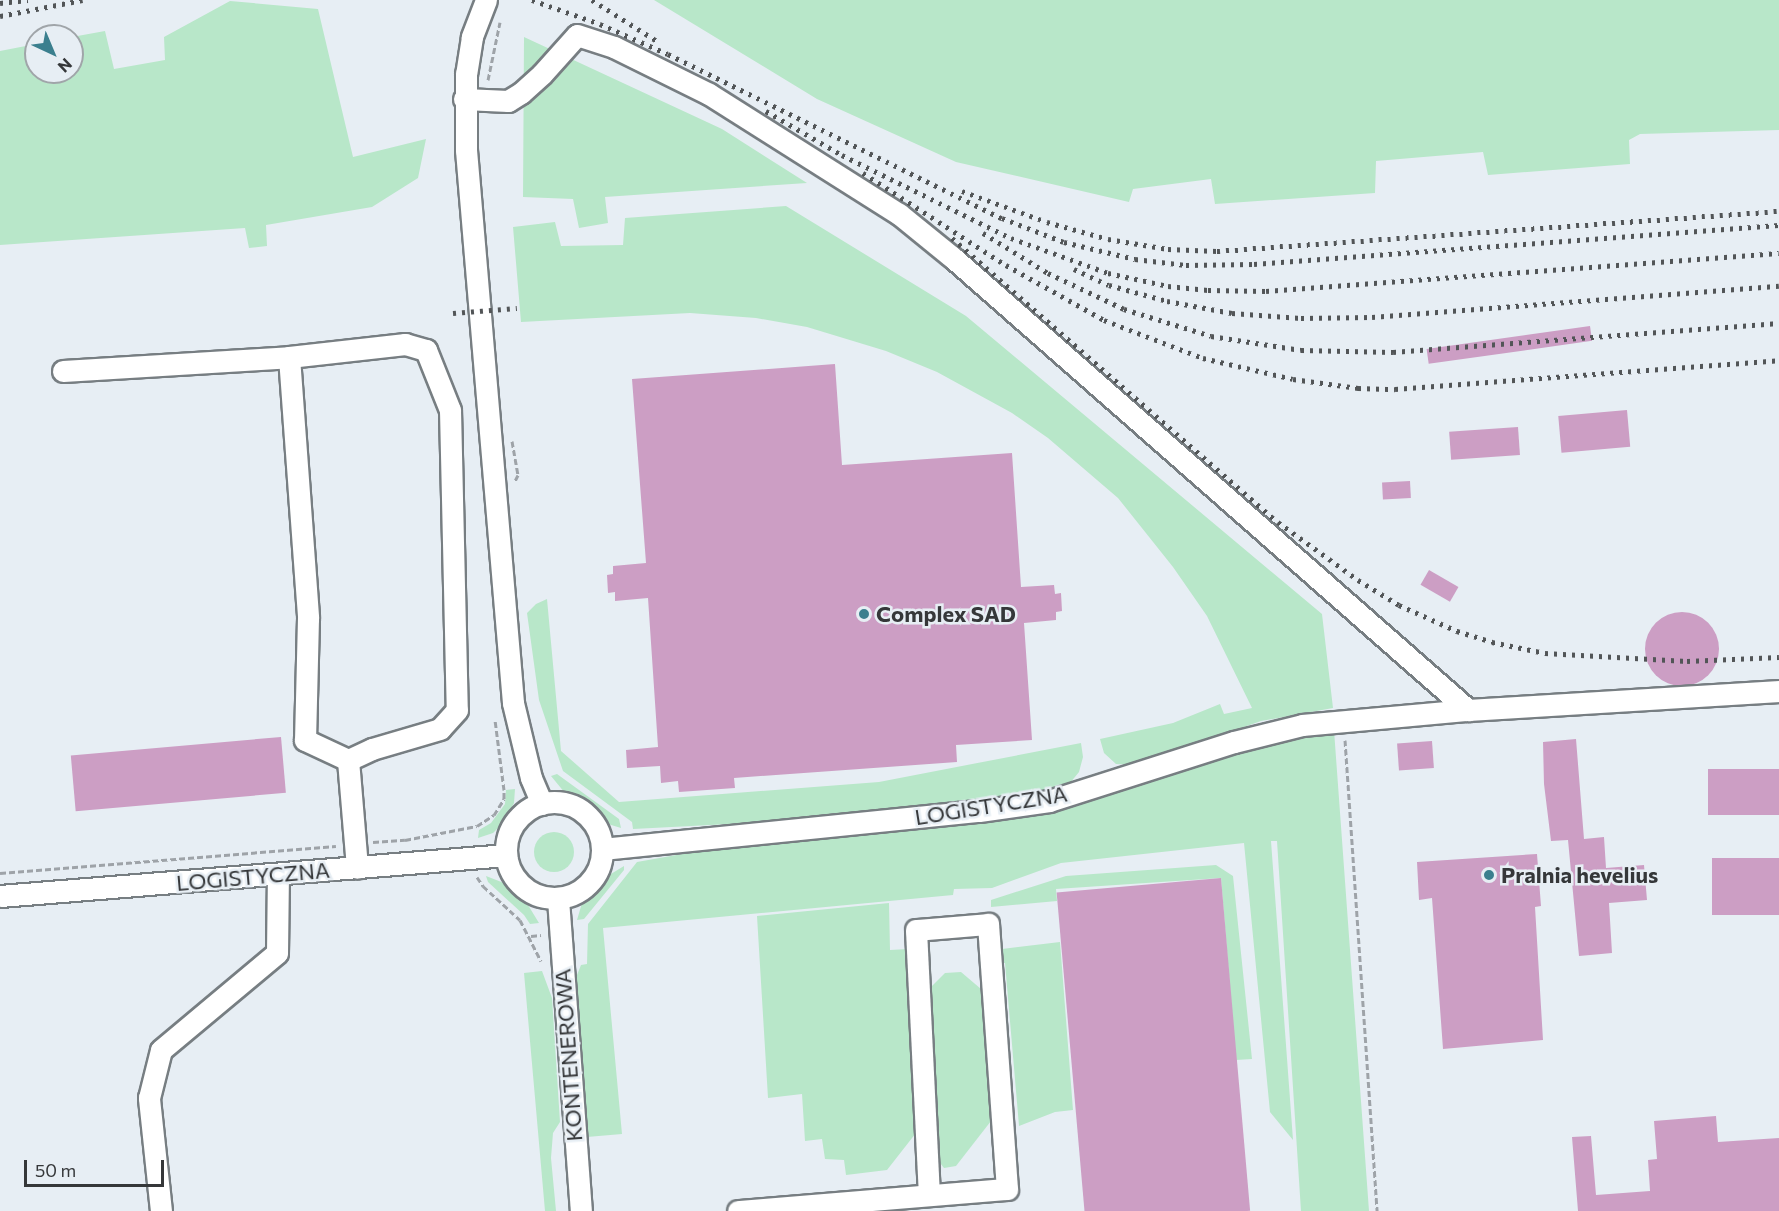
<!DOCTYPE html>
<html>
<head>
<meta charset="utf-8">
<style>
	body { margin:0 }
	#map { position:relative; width:1779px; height:1211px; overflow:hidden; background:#e7eef4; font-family:Commissioner,sans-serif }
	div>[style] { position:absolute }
	.green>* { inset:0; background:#b8e7c9 }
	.round { border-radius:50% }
	.building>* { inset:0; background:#cc9ec4; transform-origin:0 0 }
	.path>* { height:3px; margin-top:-1.5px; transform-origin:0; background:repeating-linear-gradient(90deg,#9ea3a8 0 6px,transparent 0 9px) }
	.roads { filter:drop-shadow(2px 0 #777e82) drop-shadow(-2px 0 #777e82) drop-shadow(0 2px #777e82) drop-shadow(0 -2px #777e82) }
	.minor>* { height:21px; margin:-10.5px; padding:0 10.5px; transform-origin:10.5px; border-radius:10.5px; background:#fff }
	.minor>.ring { margin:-10.5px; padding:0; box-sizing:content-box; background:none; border:21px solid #fff; border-radius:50% }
	.rail>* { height:4.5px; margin-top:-2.25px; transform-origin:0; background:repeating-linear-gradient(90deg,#525557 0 3px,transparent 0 9px) }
	.dots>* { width:16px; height:16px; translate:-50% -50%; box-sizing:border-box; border:3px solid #e7eef4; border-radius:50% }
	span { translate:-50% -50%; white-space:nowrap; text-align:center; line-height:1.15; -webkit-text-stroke:5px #e7eef4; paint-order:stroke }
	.poi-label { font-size:22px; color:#353739; font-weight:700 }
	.left { translate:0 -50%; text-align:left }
	.street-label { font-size:22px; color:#353739 }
	.north { position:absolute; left:24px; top:24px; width:60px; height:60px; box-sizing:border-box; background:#e7eef4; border:2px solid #a0a5a9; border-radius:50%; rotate:136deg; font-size:16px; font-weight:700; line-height:24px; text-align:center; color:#353739 }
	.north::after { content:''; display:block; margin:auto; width:21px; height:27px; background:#3b7f8e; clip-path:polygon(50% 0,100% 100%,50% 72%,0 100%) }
	.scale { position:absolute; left:24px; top:1160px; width:140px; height:27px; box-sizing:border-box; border:3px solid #353739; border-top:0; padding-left:8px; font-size:18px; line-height:21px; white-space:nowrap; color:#353739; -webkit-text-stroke:4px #e7eef4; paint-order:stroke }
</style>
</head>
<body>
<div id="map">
	<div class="green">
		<div style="clip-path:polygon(654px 0,1779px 0,1779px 130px,1640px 134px,1629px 140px,1630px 164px,1488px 175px,1483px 152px,1376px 161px,1375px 193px,1215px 204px,1211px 179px,1133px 189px,1129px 202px,956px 162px,817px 99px)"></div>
		<div style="clip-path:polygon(230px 1px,318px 9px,353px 157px,426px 139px,418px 178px,372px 207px,266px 225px,267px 246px,249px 248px,245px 228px,0 245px,0 51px,36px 44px,36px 72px,72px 72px,72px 37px,105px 31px,114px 69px,165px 60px,164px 37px)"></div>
		<div style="clip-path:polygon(524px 37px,722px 129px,807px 183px,605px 197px,608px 223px,579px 228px,573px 199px,523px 197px)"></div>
		<div style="clip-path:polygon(786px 206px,966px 316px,1322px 614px,1333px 708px,1261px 721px,1136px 765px,1116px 764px,1104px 753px,1100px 739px,1173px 723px,1220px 704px,1224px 714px,1252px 708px,1207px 616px,1173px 567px,1118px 498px,1048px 438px,1012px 413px,937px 372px,886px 351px,807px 327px,756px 318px,690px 313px,521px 322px,513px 227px,555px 222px,561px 246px,623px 245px,625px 218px)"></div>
		<div style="clip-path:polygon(547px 599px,561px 751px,619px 802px,879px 782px,1081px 743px,1083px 757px,1079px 772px,1070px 783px,1057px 790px,1000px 801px,771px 822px,633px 829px,632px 822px,563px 771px,539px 700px,527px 613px,536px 604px)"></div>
		<div style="clip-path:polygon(1334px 730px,1369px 1211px,1301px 1211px,1277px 841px,1271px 841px,1293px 1140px,1270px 1112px,1244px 843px,1061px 863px,992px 888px,954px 889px,953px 895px,603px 928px,622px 1134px,587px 1137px,583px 1131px,575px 980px,581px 965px,587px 964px,588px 924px,637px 862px,744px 843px,1033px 815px,1266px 740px)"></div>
		<div style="clip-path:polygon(557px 774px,619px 819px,621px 828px,608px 824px,587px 805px,565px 793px,551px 776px)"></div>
		<div style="clip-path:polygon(515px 789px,514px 803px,503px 823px,493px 833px,478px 838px,479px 830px,491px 823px,505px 804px,506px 790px)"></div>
		<div class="round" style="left:534px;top:832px;width:40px;height:40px"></div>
		<div style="clip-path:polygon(1216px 865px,1233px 876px,1252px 1059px,1236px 1060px,1221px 878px,1056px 889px,1057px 901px,991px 907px,991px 900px,1066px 876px)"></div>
		<div style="clip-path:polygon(624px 866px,624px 870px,584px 919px,577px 920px,582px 903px,598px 890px,606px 877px)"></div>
		<div style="clip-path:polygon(486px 876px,504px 883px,528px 905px,539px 923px,530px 924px,524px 915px,488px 882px)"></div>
		<div style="clip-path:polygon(889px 903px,890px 950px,908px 949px,923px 1124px,887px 1170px,846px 1175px,844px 1160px,825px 1159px,822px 1139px,805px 1141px,802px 1094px,768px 1098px,757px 916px)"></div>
		<div style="clip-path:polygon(1060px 942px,1073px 1110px,1055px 1112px,1019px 1126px,1005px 963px,997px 963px,994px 950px)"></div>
		<div style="clip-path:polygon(542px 971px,552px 998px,560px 1122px,553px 1133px,551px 1158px,556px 1211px,545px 1211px,524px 973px)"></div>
		<div style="clip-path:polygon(961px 972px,981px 989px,991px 1121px,956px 1166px,944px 1168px,937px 1159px,925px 993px,945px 973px)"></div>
	</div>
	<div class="building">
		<div style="left:1590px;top:326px;width:15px;height:165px;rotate:82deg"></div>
		<div style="clip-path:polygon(835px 364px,842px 465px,1012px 453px,1021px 587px,1054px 585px,1055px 594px,1061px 593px,1062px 611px,1056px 612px,1056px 620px,1024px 623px,1032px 740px,956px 745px,957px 762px,734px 778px,735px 788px,679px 792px,678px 781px,661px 783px,660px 766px,627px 768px,626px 750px,658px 747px,648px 598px,615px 601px,615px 592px,608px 593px,607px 575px,613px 574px,613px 566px,646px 563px,632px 379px)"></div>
		<div style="left:1627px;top:410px;width:37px;height:69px;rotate:85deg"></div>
		<div style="left:1518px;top:427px;width:28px;height:69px;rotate:86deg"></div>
		<div style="left:1410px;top:481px;width:17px;height:28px;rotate:87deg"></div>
		<div style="left:1429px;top:570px;width:34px;height:17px;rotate:30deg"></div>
		<div class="round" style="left:1645px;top:612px;width:74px;height:74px"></div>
		<div style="left:281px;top:737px;width:56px;height:211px;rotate:85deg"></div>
		<div style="clip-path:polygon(1576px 739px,1584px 839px,1604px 837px,1606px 868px,1644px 865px,1647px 900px,1609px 903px,1612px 953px,1579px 956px,1568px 840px,1551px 841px,1544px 784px,1543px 742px)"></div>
		<div style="left:1432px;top:741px;width:27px;height:35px;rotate:86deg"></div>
		<div style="left:1779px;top:769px;width:46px;height:71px;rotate:90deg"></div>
		<div style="clip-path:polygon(1537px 854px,1541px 906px,1535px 907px,1543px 1040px,1443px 1049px,1432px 898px,1419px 900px,1417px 862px)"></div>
		<div style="left:1779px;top:858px;width:57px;height:67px;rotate:90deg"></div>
		<div style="left:1221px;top:878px;width:334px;height:165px;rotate:85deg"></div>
		<div style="clip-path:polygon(1716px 1116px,1718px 1142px,1779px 1138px,1779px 1211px,1578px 1211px,1572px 1137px,1591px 1136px,1596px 1195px,1650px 1191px,1648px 1160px,1657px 1159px,1654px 1121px)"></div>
	</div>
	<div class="path">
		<div style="left:488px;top:80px;width:59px;rotate:-78.3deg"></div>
		<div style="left:512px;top:441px;width:35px;rotate:80deg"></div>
		<div style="left:518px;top:475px;width:7px;rotate:117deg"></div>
		<div style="left:1345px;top:740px;width:472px;rotate:86.1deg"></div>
		<div style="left:373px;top:842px;width:32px;rotate:-4deg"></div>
		<div style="left:405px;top:840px;width:73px;rotate:-11deg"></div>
		<div style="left:477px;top:826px;width:20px;rotate:-33deg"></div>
		<div style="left:494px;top:815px;width:19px;rotate:-58deg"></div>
		<div style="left:504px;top:799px;width:9px;rotate:-90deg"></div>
		<div style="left:504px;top:790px;width:71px;rotate:-97.3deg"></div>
		<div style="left:0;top:873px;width:337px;rotate:-4.6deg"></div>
		<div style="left:477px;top:877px;width:11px;rotate:56deg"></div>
		<div style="left:483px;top:886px;width:50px;rotate:42.6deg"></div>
		<div style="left:520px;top:920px;width:46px;rotate:62.9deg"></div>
		<div style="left:531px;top:936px;width:10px;rotate:-6deg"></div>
	</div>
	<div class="roads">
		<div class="minor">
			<div style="left:486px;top:0;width:40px;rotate:111deg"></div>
			<div style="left:472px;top:37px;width:36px;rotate:99deg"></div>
			<div style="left:466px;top:73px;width:77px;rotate:90deg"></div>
			<div style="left:466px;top:150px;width:555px;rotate:85.14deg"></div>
			<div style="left:513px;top:703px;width:77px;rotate:76.5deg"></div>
			<div style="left:531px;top:778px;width:28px;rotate:67deg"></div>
			<div style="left:464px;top:99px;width:44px;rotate:2.6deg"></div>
			<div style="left:508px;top:101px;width:15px;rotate:-32deg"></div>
			<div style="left:521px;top:93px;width:28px;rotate:-42deg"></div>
			<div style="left:542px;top:74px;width:52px;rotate:-48.1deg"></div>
			<div style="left:577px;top:35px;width:39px;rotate:18deg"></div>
			<div style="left:614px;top:47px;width:106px;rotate:26.3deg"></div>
			<div style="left:709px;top:94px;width:225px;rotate:32.3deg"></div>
			<div style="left:899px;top:214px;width:68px;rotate:39.1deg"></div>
			<div style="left:952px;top:257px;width:687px;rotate:41.28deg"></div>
			<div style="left:289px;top:357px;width:262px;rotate:85.8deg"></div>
			<div style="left:308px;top:618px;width:122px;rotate:91.4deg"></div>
			<div style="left:305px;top:740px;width:47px;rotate:24.9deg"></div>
			<div style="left:63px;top:371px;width:226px;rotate:-3.5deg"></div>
			<div style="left:289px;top:357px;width:117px;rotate:-6.4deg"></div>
			<div style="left:405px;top:344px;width:22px;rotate:16deg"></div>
			<div style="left:426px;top:350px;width:65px;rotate:68.2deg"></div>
			<div style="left:450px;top:410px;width:300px;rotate:88.7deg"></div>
			<div style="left:457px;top:710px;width:25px;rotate:132deg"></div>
			<div style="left:440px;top:729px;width:71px;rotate:163.6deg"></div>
			<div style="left:372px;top:749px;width:26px;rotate:155deg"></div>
			<div style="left:348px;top:760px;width:108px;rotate:85.2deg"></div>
			<div class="ring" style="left:506px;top:802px;width:75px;height:75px"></div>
			<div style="left:602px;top:849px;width:379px;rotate:-5.8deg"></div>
			<div style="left:979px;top:811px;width:71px;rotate:-8.1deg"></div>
			<div style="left:1049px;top:801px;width:194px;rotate:-17.7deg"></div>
			<div style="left:1234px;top:742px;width:70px;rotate:-14deg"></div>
			<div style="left:1302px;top:725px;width:167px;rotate:-5.2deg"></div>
			<div style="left:1468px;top:710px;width:312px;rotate:-3.5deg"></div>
			<div style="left:0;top:896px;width:508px;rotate:-4.63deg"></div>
			<div style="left:558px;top:899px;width:313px;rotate:85.8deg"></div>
			<div style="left:161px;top:1211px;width:114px;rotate:-96.1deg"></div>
			<div style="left:149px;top:1098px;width:49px;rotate:-76deg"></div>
			<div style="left:161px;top:1050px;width:151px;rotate:-39.9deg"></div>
			<div style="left:277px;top:953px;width:79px;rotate:-89.3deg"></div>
			<div style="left:738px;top:1211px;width:270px;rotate:-4.7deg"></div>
			<div style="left:1007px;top:1189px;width:266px;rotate:-94.1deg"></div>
			<div style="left:988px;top:924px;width:72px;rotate:175.2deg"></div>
			<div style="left:916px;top:930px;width:265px;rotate:87.2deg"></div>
		</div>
	</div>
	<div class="rail">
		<div style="left:532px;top:0;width:72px;rotate:19.4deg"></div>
		<div style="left:600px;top:24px;width:74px;rotate:23.8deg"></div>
		<div style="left:668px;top:54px;width:372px;rotate:26.2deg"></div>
		<div style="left:1002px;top:218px;width:66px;rotate:21.2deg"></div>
		<div style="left:1064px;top:242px;width:73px;rotate:13.5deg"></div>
		<div style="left:1135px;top:259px;width:51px;rotate:6.7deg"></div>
		<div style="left:1186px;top:265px;width:68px;rotate:-0.8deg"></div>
		<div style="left:1254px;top:264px;width:526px;rotate:-4.25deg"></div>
		<div style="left:592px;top:0;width:80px;rotate:32.3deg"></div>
		<div style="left:0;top:3px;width:28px;rotate:-6deg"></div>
		<div style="left:0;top:16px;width:84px;rotate:-11deg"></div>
		<div style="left:766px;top:111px;width:88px;rotate:30.1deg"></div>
		<div style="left:842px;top:155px;width:188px;rotate:26.2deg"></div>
		<div style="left:1011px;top:238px;width:103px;rotate:19.8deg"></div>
		<div style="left:1108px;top:273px;width:61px;rotate:12.2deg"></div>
		<div style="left:1168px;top:286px;width:40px;rotate:5.7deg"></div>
		<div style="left:1208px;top:290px;width:58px;rotate:1deg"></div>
		<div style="left:1266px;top:291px;width:514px;rotate:-4.24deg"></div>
		<div style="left:863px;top:173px;width:170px;rotate:32.8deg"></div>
		<div style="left:1006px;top:265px;width:112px;rotate:29.3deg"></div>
		<div style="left:1104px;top:320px;width:106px;rotate:21deg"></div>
		<div style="left:1203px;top:358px;width:92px;rotate:13.1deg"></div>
		<div style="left:1293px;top:379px;width:66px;rotate:7.9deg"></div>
		<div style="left:1358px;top:388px;width:37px;rotate:2deg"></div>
		<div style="left:1395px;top:389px;width:385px;rotate:-4.3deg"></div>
		<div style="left:962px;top:191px;width:90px;rotate:20deg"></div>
		<div style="left:1047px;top:222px;width:63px;rotate:15.6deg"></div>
		<div style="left:1108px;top:239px;width:61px;rotate:9.5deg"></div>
		<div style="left:1168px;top:249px;width:49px;rotate:2.3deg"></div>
		<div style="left:1217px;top:251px;width:563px;rotate:-4.07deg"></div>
		<div style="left:983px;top:233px;width:76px;rotate:31.6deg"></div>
		<div style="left:1048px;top:273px;width:84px;rotate:25.3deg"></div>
		<div style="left:1124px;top:309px;width:91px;rotate:17.2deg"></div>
		<div style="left:1211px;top:336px;width:91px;rotate:8.8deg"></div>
		<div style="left:1301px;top:350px;width:92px;rotate:1.2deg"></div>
		<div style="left:1393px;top:352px;width:387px;rotate:-4.3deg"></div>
		<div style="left:952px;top:238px;width:432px;rotate:41.1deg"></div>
		<div style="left:1278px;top:522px;width:99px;rotate:35.9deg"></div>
		<div style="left:1358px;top:580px;width:48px;rotate:31.4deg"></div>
		<div style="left:1399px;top:605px;width:64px;rotate:24.1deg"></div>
		<div style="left:1457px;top:631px;width:37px;rotate:17deg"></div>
		<div style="left:1492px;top:642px;width:54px;rotate:11.7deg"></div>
		<div style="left:1545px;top:653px;width:142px;rotate:3.2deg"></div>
		<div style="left:1687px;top:661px;width:92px;rotate:-2.5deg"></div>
		<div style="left:1074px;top:269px;width:38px;rotate:25deg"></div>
		<div style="left:1109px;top:285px;width:60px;rotate:15.4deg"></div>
		<div style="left:1167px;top:301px;width:66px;rotate:10.5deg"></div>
		<div style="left:1232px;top:313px;width:69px;rotate:4.1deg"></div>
		<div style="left:1301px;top:318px;width:71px;rotate:-0.8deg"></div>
		<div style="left:1372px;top:317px;width:408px;rotate:-4.4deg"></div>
		<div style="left:453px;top:313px;width:64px;rotate:-4.5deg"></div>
	</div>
	<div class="dots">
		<div style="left:864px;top:614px;background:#3b7f8e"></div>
		<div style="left:1489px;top:875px;background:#3b7f8e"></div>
	</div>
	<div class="poi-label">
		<span class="left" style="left:876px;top:614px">Complex SAD</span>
		<span class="left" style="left:1501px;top:875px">Pralnia hevelius</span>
	</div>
	<div class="street-label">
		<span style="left:991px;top:805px;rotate:-9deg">LOGISTYCZNA</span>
		<span style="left:253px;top:876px;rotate:-5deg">LOGISTYCZNA</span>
		<span style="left:568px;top:1055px;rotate:-94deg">KONTENEROWA</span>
	</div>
	<div class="north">N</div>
	<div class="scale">50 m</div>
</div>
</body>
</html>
